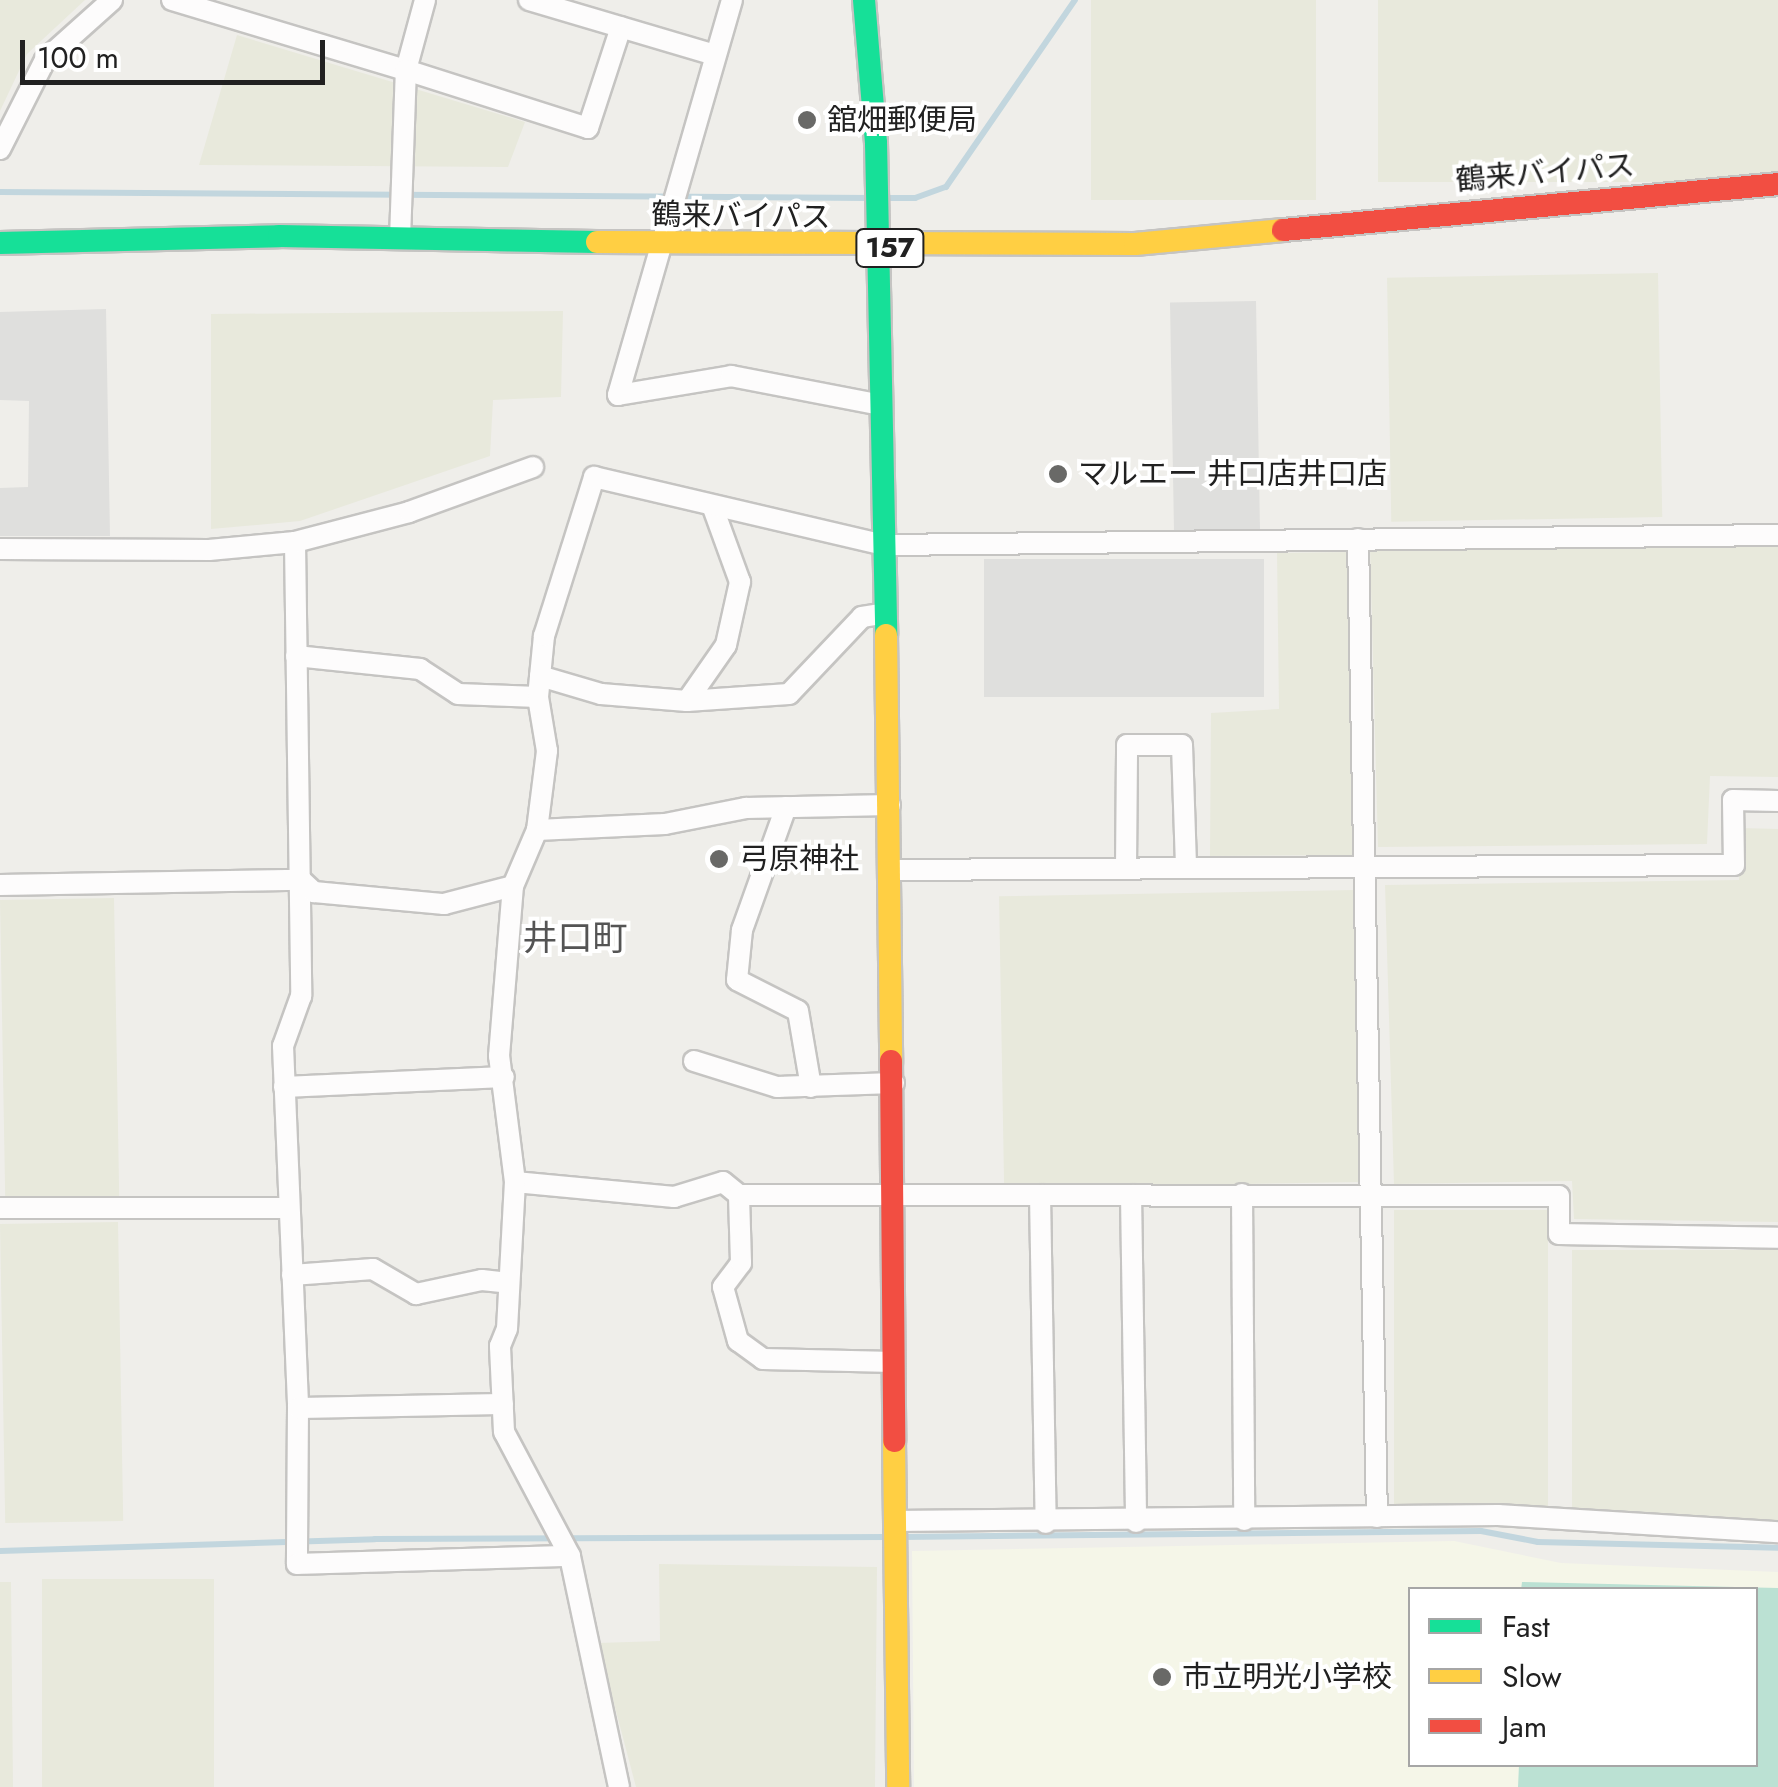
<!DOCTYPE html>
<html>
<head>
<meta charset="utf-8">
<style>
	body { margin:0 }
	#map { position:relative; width:1778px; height:1787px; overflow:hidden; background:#efeeea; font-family:Jost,"Noto Sans JP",sans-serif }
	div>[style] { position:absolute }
	.education>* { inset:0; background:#f5f6e8 }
	.farmland>* { inset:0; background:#e8e9dc; transform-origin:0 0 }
	.pitch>* { inset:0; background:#bbe1d3 }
	.parking>* { inset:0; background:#dfdfdd; transform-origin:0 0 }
	.stream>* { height:6px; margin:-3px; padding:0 3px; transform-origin:3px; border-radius:3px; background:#c2d6de }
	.roads { filter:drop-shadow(2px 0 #c5c4c2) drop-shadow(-2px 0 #c5c4c2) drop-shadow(0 2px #c5c4c2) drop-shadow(0 -2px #c5c4c2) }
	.street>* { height:20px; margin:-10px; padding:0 10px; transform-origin:10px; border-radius:10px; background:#fdfcfc }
	.fast>* { height:22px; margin:-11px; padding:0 11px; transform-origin:11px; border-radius:11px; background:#16e098 }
	.slow>* { height:22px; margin:-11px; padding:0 11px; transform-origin:11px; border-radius:11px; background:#ffcf43 }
	.jam>* { height:22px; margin:-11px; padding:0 11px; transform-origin:11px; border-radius:11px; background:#f24e42 }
	.dots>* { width:28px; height:28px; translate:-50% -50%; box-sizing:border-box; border:5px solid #fff; border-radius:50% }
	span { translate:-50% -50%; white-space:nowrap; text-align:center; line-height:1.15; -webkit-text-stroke:8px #fff; paint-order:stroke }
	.shield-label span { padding:2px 8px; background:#fff; border:2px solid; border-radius:8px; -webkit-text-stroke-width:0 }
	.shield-label { font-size:28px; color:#212121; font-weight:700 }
	.poi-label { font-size:30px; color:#212121 }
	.left { translate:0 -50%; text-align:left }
	.street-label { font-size:30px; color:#212121 }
	.quarter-label { font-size:35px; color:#545454 }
	.legend { position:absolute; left:1408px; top:1587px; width:350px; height:180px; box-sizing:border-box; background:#fff; border:2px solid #a6a6a6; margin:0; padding:12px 18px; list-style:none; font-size:30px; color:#212121 }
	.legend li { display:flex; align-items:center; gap:20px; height:50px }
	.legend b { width:50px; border:2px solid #a6a6a6 }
	.scale { position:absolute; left:20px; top:40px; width:305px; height:45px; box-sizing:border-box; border:5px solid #212121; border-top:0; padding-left:12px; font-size:30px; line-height:35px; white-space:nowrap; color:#212121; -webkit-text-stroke:8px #fff; paint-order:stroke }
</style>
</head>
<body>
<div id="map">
	<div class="education">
		<div style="clip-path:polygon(evenodd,1454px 1541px,1561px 1563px,1778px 1572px,1778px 1787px,914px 1787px,912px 1551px,1454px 1541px,1410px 1590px,1756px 1590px,1756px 1764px,1410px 1764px,1410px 1590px)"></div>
	</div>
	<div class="farmland">
		<div style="clip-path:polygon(0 0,85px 0,27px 54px,0 111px)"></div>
		<div style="left:1091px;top:0;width:225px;height:200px"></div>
		<div style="left:1378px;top:0;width:400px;height:182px"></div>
		<div style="clip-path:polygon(237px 35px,525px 122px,508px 167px,199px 165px)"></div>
		<div style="left:1658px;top:273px;width:244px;height:271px;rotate:89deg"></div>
		<div style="clip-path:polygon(563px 311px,561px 397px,493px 400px,490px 456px,300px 521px,211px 529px,211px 314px)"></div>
		<div style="clip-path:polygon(1778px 545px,1778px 777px,1710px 776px,1707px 844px,1378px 847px,1370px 548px)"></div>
		<div style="clip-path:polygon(1350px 552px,1358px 855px,1210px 856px,1211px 713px,1279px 709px,1277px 553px)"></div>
		<div style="clip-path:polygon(1741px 828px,1778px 829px,1778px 1222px,1574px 1219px,1572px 1181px,1394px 1184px,1385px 885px,1739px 880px)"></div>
		<div style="left:1355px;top:890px;width:292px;height:356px;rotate:89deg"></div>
		<div style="left:114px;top:898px;width:299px;height:114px;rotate:89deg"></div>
		<div style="left:1394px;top:1210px;width:154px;height:306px"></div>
		<div style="left:118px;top:1222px;width:299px;height:118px;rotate:89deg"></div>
		<div style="left:1778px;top:1250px;width:270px;height:206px;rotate:90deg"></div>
		<div style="clip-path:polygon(659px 1564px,877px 1567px,875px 1787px,636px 1787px,598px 1643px,660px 1641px)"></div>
		<div style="left:214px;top:1579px;width:208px;height:172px;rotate:90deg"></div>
		<div style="clip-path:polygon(0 1582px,11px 1582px,13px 1787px,0 1787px)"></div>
	</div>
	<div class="pitch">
		<div style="clip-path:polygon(1522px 1582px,1778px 1588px,1778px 1787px,1518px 1787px,1519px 1765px,1756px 1764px,1756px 1590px,1521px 1590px)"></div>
	</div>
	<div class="parking">
		<div style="left:1256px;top:301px;width:229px;height:86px;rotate:89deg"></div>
		<div style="clip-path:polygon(106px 309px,110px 536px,0 536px,0 488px,28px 487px,29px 401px,0 400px,0 312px)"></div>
		<div style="left:1264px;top:559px;width:138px;height:280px;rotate:90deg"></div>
	</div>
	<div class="stream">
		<div style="left:0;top:192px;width:869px;rotate:0.4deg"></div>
		<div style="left:886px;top:198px;width:29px"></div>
		<div style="left:915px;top:198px;width:33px;rotate:-20deg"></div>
		<div style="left:946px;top:187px;width:227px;rotate:-55.4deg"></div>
		<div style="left:901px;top:1537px;width:580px;rotate:-0.59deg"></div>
		<div style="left:1481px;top:1531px;width:58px;rotate:10.9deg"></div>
		<div style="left:1538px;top:1542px;width:240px;rotate:1.4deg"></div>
		<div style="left:0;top:1551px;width:375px;rotate:-1.8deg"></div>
		<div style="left:375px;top:1539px;width:513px;rotate:-0.22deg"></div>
	</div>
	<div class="roads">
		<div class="street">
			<div style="left:172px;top:0;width:244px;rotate:16.7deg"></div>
			<div style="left:406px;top:70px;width:73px;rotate:-74.8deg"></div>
			<div style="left:529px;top:0;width:194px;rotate:16.5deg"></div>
			<div style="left:732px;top:0;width:411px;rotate:106.1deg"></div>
			<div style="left:618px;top:395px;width:115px;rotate:-9.5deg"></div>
			<div style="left:731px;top:376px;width:153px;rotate:10.9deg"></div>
			<div style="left:0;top:149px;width:100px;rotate:-63.2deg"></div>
			<div style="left:45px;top:60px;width:90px;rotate:-41.8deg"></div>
			<div style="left:400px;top:239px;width:169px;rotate:-88deg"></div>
			<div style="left:406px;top:70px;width:191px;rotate:17.7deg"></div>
			<div style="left:588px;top:128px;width:106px;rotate:-71.9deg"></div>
			<div style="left:1358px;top:539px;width:978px;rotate:88.89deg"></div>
			<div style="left:295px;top:542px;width:454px;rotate:89.2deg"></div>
			<div style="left:301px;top:996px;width:53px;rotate:109.8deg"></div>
			<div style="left:283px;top:1046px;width:362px;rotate:87.6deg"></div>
			<div style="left:298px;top:1408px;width:156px;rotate:90.4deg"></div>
			<div style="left:297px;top:1564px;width:273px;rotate:-1.7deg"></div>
			<div style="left:0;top:549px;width:209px;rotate:0.3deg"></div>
			<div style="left:209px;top:550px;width:86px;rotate:-5.3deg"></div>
			<div style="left:295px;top:542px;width:118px;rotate:-14.7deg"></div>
			<div style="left:409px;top:512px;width:132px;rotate:-19.9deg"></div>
			<div style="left:296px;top:656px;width:125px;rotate:6deg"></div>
			<div style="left:420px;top:669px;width:45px;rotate:33.3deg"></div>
			<div style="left:458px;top:694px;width:80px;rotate:2.1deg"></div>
			<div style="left:540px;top:676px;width:64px;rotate:16.4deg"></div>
			<div style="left:601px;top:694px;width:86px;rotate:4.7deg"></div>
			<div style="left:687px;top:701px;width:102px;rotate:-3.9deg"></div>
			<div style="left:789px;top:694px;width:106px;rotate:-46.5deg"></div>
			<div style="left:862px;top:617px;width:24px;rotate:-9deg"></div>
			<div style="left:687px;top:701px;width:68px;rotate:-55.1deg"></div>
			<div style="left:726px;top:645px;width:65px;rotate:-77.5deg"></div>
			<div style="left:740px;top:582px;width:79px;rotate:-110deg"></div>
			<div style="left:786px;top:807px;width:131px;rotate:109.7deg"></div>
			<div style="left:742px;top:930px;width:50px;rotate:95.7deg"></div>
			<div style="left:737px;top:980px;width:68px;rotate:26.9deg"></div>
			<div style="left:798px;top:1011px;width:77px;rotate:80.3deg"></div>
			<div style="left:537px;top:830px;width:128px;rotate:-2.7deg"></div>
			<div style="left:665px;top:824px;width:83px;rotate:-11.2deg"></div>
			<div style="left:746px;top:808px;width:144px;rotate:-1.2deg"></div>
			<div style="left:1126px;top:868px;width:123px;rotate:-89.5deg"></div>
			<div style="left:1127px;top:745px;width:55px"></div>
			<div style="left:1182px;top:745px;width:122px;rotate:88.1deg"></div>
			<div style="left:889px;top:870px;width:845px;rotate:-0.34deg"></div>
			<div style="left:1734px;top:865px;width:65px;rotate:-90.9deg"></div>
			<div style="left:1733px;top:800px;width:45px;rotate:1.3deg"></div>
			<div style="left:0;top:885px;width:301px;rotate:-1deg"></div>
			<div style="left:301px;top:880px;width:18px;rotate:43deg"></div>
			<div style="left:314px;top:892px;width:131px;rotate:5.3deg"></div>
			<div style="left:444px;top:904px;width:71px;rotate:-14.6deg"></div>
			<div style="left:694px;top:1061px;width:87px;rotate:17.4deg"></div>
			<div style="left:777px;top:1087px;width:117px;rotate:-2deg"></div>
			<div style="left:284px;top:1087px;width:220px;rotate:-2.6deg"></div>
			<div style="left:515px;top:1182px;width:160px;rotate:5.4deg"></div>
			<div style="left:674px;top:1197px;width:51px;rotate:-17deg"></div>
			<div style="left:723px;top:1182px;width:21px;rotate:39deg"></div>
			<div style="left:1242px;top:1194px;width:326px;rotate:89.6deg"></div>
			<div style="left:1040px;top:1195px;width:328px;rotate:89deg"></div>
			<div style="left:1131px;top:1195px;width:327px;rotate:89.1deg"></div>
			<div style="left:0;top:1208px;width:288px"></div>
			<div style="left:292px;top:1275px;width:81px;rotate:-4.2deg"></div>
			<div style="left:373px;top:1269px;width:50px;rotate:30.2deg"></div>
			<div style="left:416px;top:1294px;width:67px;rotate:-12deg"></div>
			<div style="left:482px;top:1280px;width:27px;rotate:6deg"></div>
			<div style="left:894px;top:1362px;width:131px;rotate:-178.7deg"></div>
			<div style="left:763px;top:1359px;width:31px;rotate:-144deg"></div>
			<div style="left:738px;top:1341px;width:56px;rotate:-105.5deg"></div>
			<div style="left:723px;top:1287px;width:30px;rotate:-53deg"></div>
			<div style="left:741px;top:1263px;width:68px;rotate:-91.7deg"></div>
			<div style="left:739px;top:1195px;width:820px;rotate:0.07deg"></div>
			<div style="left:1559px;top:1196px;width:38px;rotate:90deg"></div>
			<div style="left:1559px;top:1234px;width:219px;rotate:1deg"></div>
			<div style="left:298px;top:1408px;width:205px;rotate:-1.1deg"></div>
			<div style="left:894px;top:1521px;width:604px;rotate:-0.57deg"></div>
			<div style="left:1498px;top:1515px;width:281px;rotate:3.5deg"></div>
			<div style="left:619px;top:1787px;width:236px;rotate:-102deg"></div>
			<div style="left:570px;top:1556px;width:140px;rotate:-118deg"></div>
			<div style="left:504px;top:1432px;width:86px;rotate:-92.7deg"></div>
			<div style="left:500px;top:1346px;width:18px;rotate:-68deg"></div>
			<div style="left:507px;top:1329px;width:147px;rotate:-86.9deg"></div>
			<div style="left:515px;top:1182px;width:127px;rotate:-97.2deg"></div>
			<div style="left:499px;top:1056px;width:171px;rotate:-85.3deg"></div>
			<div style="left:513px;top:886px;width:61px;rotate:-66.8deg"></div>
			<div style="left:537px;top:830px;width:80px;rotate:-82.8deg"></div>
			<div style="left:547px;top:751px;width:55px;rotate:-99.5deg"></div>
			<div style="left:538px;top:697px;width:61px;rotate:-84.4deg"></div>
			<div style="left:544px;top:636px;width:167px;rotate:-72.5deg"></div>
			<div style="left:594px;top:477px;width:298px;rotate:13.2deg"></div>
			<div style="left:884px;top:545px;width:894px;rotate:-0.64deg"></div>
		</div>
		<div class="fast">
			<div style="left:864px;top:0;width:144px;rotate:85.2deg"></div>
			<div style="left:876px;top:143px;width:492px;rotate:88.8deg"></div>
			<div style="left:0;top:243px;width:279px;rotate:-1.4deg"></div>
			<div style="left:279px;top:236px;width:318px;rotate:1.1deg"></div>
		</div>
		<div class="slow">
			<div style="left:597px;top:242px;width:538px;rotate:0.21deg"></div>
			<div style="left:1135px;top:244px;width:149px;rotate:-5.4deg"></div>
			<div style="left:886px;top:635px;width:426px;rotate:89.3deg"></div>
			<div style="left:894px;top:1441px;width:346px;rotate:89.3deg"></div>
		</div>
		<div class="jam">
			<div style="left:1283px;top:230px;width:497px;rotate:-5.3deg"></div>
			<div style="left:891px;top:1061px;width:380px;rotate:89.5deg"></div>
		</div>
	</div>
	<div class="dots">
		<div style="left:807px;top:120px;background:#696967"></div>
		<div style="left:1058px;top:474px;background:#696967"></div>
		<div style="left:719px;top:859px;background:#696967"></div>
		<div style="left:1162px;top:1677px;background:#696967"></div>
	</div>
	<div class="shield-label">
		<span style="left:890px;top:248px">157</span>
	</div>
	<div class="poi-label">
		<span class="left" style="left:827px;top:120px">舘畑郵便局</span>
		<span class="left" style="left:1078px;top:474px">マルエー 井口店井口店</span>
		<span class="left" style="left:739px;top:859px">弓原神社</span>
		<span class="left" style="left:1182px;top:1677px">市立明光小学校</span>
	</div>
	<div class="street-label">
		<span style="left:1545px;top:173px;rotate:-5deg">鶴来バイパス</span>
		<span style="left:741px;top:216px;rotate:1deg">鶴来バイパス</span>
	</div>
	<div class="quarter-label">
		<span style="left:575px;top:938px">井口町</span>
	</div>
	<ul class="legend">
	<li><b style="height:12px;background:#16e098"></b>Fast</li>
	<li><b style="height:12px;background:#ffcf43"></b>Slow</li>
	<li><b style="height:12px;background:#f24e42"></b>Jam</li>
	</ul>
	<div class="scale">100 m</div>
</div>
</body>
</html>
